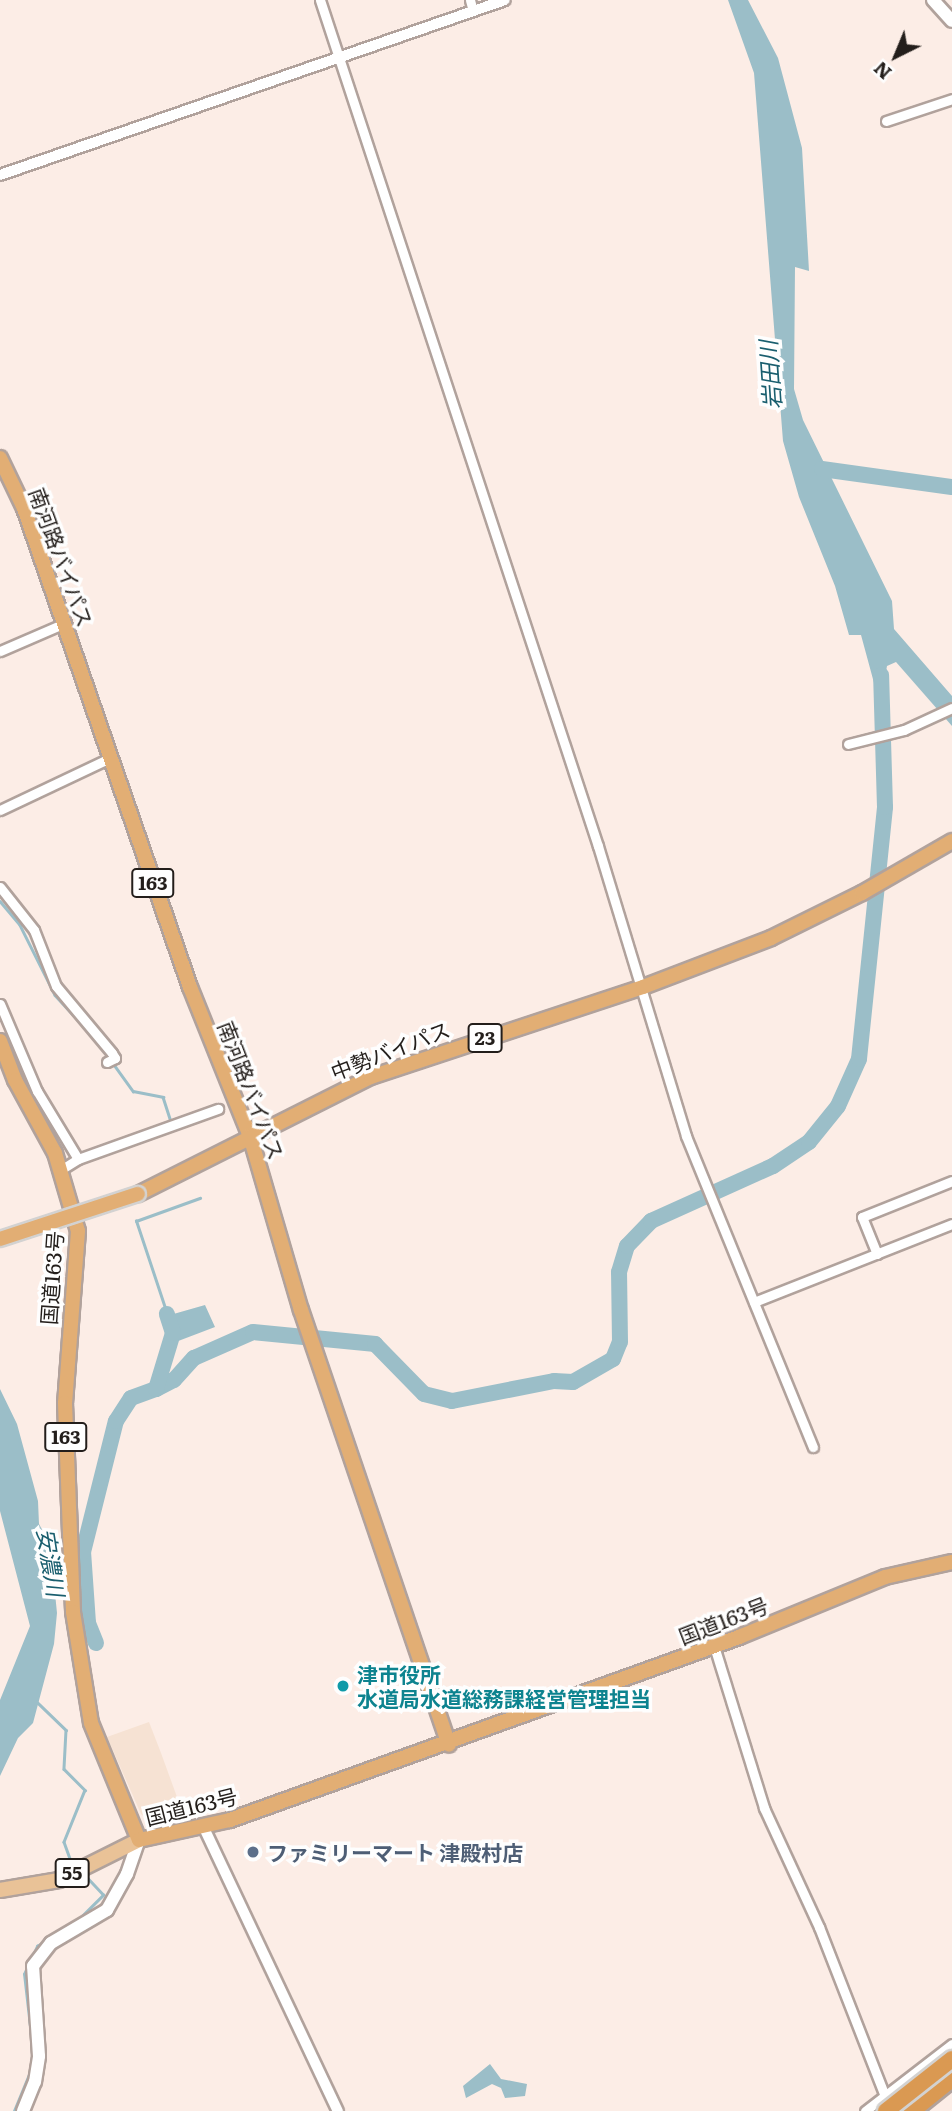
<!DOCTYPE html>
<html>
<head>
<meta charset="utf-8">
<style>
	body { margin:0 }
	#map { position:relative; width:952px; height:2111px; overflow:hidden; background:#fcede6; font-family:Literata,"Noto Sans JP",serif }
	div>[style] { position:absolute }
	.commercial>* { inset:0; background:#f6e2d3 }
	.water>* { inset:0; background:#9bbec8 }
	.stream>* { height:2.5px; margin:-1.25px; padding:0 1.25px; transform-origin:1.25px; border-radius:1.25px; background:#9bbec8 }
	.river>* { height:16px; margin:-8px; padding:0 8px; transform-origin:8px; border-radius:8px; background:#9bbec8 }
	.roads { filter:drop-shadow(2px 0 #b1a29c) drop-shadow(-2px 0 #b1a29c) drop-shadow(0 2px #b1a29c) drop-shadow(0 -2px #b1a29c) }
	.minor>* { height:9px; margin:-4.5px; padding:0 4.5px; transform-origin:4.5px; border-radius:4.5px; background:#fff }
	.tertiary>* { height:10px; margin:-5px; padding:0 5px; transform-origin:5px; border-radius:5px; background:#fff }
	.secondary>* { height:12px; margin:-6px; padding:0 6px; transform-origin:6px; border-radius:6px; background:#fff }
	.primary>* { height:14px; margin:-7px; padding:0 7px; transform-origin:7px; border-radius:7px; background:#e9c297 }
	.trunk>* { height:14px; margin:-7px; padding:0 7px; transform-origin:7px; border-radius:7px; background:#e2ae74 }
	.motorway>* { height:16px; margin:-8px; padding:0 8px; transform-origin:8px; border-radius:8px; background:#da9952 }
	.bridges { filter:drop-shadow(2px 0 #d3d2d1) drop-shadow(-2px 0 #d3d2d1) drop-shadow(0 2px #d3d2d1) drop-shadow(0 -2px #d3d2d1) }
	.trunk-bridge>* { height:14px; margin:-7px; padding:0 7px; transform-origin:7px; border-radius:7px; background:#e2ae74 }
	.motorway-bridge>* { height:16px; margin:-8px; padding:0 8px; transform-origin:8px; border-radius:8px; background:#da9952 }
	.dots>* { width:19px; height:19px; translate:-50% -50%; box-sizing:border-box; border:4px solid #fefefe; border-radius:50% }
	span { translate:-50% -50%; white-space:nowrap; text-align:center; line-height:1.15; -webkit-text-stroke:7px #fefefe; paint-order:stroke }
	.shield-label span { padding:2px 5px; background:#fefefe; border:2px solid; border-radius:5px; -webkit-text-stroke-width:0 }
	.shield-label { font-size:19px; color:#231e1b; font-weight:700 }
	.street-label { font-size:21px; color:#231e1b }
	.culture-label { font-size:21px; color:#0d838f; font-weight:700 }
	.left { translate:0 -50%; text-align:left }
	.service-label { font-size:21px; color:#4e5e75; font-weight:700 }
	.water-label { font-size:23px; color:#195e6e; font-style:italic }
	.north { position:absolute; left:861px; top:21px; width:70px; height:70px; -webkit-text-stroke:5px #fefefe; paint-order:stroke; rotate:223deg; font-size:19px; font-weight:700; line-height:28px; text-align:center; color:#231e1b }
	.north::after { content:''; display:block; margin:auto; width:24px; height:32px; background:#231e1b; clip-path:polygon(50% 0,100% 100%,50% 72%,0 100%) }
</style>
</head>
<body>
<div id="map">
	<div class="commercial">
		<div style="clip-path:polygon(149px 1722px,161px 1753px,185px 1819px,152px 1823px,141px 1814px,107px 1737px)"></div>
	</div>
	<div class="water">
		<div style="clip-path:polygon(728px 0,748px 0,778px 58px,802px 148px,809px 271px,795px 267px,794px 389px,803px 420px,892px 601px,894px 629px,952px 696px,952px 726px,896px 662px,887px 666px,880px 705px,861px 635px,849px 635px,835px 586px,799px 497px,783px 441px,754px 73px)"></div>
		<div style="clip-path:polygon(205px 1305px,215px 1327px,173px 1343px,171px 1357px,164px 1354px,167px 1330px,163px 1317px)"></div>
		<div style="clip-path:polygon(0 1389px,17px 1424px,38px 1501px,39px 1524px,50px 1544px,57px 1613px,54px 1644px,33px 1723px,18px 1738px,0 1776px,0 1700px,30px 1626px,0 1511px)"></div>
		<div style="clip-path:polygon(490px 2064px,501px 2079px,527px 2084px,525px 2096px,505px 2098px,501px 2088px,492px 2084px,466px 2098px,463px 2086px)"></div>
	</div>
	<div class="stream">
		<div style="left:0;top:901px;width:31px;rotate:50deg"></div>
		<div style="left:20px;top:925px;width:78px;rotate:63.4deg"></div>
		<div style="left:55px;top:995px;width:49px;rotate:47.5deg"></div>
		<div style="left:97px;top:1041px;width:62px;rotate:54.2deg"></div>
		<div style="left:133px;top:1091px;width:31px;rotate:11deg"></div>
		<div style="left:163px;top:1097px;width:23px;rotate:72deg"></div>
		<div style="left:167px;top:1314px;width:98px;rotate:-108.4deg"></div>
		<div style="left:136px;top:1221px;width:68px;rotate:-19.8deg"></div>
		<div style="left:36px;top:1701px;width:42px;rotate:44deg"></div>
		<div style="left:66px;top:1730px;width:39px;rotate:93deg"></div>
		<div style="left:64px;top:1769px;width:30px;rotate:45deg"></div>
		<div style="left:85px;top:1790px;width:56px;rotate:112deg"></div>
		<div style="left:64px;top:1842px;width:23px;rotate:70deg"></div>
		<div style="left:77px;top:1921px;width:37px;rotate:-45deg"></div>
		<div style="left:103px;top:1895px;width:26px;rotate:-133deg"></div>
		<div style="left:31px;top:2035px;width:61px;rotate:-96.5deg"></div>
		<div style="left:24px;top:1974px;width:31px;rotate:-65deg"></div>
		<div style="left:37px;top:1946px;width:38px;rotate:-32deg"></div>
		<div style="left:14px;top:2111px;width:42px;rotate:-67.7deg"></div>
	</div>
	<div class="river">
		<div style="left:822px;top:469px;width:131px;rotate:7.9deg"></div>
		<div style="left:156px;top:1389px;width:20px;rotate:-27deg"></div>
		<div style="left:174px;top:1380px;width:30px;rotate:-48deg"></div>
		<div style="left:194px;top:1358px;width:64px;rotate:-23.8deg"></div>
		<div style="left:253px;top:1332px;width:123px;rotate:5.6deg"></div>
		<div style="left:375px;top:1344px;width:70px;rotate:45.6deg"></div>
		<div style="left:424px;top:1394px;width:29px;rotate:14deg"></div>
		<div style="left:452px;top:1401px;width:104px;rotate:-11.1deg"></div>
		<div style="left:554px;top:1381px;width:19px;rotate:3deg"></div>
		<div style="left:573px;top:1382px;width:46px;rotate:-29.9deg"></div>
		<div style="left:613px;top:1359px;width:18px;rotate:-68deg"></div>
		<div style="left:620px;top:1342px;width:70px;rotate:-90.8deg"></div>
		<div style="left:619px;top:1272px;width:27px;rotate:-73deg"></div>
		<div style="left:627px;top:1246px;width:35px;rotate:-46deg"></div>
		<div style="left:651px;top:1221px;width:134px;rotate:-24.3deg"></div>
		<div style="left:773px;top:1166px;width:43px;rotate:-33.7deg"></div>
		<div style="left:809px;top:1142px;width:46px;rotate:-51.1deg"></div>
		<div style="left:838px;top:1106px;width:51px;rotate:-65.9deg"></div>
		<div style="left:859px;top:1059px;width:253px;rotate:-84.1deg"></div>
		<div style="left:885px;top:807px;width:132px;rotate:-91.7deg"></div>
		<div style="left:96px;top:1643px;width:22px;rotate:-112deg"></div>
		<div style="left:88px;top:1623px;width:71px;rotate:-94deg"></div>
		<div style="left:83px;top:1552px;width:135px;rotate:-75.9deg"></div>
		<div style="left:116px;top:1421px;width:27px;rotate:-57deg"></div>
		<div style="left:131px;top:1398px;width:27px;rotate:-20deg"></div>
		<div style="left:156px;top:1389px;width:59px;rotate:-73.1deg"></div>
		<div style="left:173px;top:1333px;width:20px;rotate:-108deg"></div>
	</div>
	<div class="roads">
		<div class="minor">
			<div style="left:320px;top:0;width:891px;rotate:71.81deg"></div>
			<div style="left:598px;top:846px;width:303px;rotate:73.1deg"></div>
			<div style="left:686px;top:1136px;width:336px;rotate:67.8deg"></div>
			<div style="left:470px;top:0;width:11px;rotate:75deg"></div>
			<div style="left:886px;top:121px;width:70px;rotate:-18.4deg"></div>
			<div style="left:0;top:651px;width:71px;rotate:-23.3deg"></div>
			<div style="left:848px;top:744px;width:58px;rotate:-14deg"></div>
			<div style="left:904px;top:730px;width:53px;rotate:-24.6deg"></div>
			<div style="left:0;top:810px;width:122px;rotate:-25.3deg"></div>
			<div style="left:0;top:887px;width:55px;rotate:51.7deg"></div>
			<div style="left:34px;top:930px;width:60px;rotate:68.6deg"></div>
			<div style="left:56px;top:986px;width:87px;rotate:50.1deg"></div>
			<div style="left:112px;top:1053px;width:6px;rotate:59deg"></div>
			<div style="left:115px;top:1058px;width:9px;rotate:153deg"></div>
			<div style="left:0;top:1004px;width:95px;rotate:67deg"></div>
			<div style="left:37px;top:1091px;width:79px;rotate:58.9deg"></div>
			<div style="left:62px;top:1169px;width:19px;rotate:-32deg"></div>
			<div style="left:78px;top:1159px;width:149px;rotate:-19.7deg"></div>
			<div style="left:877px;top:1254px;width:40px;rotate:-112deg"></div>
			<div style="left:862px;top:1217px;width:97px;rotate:-21.8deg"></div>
			<div style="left:754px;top:1302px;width:213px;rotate:-21.5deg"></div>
			<div style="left:714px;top:1646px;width:170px;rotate:72.8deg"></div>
			<div style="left:764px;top:1808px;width:131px;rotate:65.2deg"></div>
			<div style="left:819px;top:1927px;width:195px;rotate:68.7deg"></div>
			<div style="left:865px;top:2111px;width:110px;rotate:-37.6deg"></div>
		</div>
		<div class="tertiary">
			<div style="left:0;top:175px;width:534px;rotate:-19.11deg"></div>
			<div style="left:204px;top:1828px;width:313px;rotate:64.7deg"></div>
		</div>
		<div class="secondary">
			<div style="left:933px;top:0;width:28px;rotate:48deg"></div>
			<div style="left:23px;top:2111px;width:31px;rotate:-68deg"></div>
			<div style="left:35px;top:2082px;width:26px;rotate:-81deg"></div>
			<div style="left:39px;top:2056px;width:90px;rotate:-93.8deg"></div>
			<div style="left:33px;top:1966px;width:29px;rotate:-52deg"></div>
			<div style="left:51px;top:1943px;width:65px;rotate:-30.5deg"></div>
			<div style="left:107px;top:1910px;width:41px;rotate:-60.9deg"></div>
			<div style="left:127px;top:1874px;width:36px;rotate:-71deg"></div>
		</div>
		<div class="primary">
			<div style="left:0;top:1890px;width:60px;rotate:-9.6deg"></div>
			<div style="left:59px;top:1880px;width:89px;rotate:-26.6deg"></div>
		</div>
		<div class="trunk">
			<div style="left:0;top:458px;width:55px;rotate:64.4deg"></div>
			<div style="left:24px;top:508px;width:507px;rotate:70.89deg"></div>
			<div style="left:190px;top:987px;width:161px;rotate:68.1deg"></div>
			<div style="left:250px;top:1136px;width:181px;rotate:73.7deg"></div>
			<div style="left:301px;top:1310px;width:459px;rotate:71.2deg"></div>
			<div style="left:0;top:1041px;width:42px;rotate:69deg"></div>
			<div style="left:15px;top:1080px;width:83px;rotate:61.3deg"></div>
			<div style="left:55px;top:1153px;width:81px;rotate:73.6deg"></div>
			<div style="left:78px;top:1231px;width:172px;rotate:94.3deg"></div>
			<div style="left:65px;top:1403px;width:209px;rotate:87.8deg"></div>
			<div style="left:73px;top:1612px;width:112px;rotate:80.8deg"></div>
			<div style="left:91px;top:1723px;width:126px;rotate:67.7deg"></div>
			<div style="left:139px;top:1840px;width:93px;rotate:-12.4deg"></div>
			<div style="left:230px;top:1820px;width:541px;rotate:-19.77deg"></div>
			<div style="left:739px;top:1637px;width:158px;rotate:-22.3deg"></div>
			<div style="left:885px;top:1577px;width:69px;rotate:-12.6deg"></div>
			<div style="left:138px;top:1194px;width:261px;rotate:-26.7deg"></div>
			<div style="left:371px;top:1077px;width:287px;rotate:-18.3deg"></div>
			<div style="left:643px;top:987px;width:137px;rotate:-20.9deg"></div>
			<div style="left:771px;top:938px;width:102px;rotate:-26.3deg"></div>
			<div style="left:862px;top:893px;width:104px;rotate:-30deg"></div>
		</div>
		<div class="motorway">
			<div style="left:912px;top:2111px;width:51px;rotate:-38.7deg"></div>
		</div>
	</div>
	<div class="bridges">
		<div class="trunk-bridge">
			<div style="left:0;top:1239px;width:145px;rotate:-18.1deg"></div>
		</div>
		<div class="motorway-bridge">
			<div style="left:886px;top:2111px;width:84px;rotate:-38.2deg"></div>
		</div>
	</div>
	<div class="dots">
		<div style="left:343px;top:1686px;background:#0f9aa8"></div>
		<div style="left:253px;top:1852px;background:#5c6f8a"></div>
	</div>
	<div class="shield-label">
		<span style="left:153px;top:883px">163</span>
		<span style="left:485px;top:1038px">23</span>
		<span style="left:66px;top:1437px">163</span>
		<span style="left:72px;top:1873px">55</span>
	</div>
	<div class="street-label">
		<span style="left:62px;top:557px;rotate:70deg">南河路バイパス</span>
		<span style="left:390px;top:1050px;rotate:-21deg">中勢バイパス</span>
		<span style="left:252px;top:1090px;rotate:69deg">南河路バイパス</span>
		<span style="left:51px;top:1278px;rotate:-86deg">国道163号</span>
		<span style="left:723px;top:1620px;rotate:-21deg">国道163号</span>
		<span style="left:191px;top:1806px;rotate:-14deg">国道163号</span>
	</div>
	<div class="culture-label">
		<span class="left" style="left:357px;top:1686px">津市役所<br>水道局水道総務課経営管理担当</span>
	</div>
	<div class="service-label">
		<span class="left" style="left:267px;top:1852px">ファミリーマート 津殿村店</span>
	</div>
	<div class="water-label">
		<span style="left:769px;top:375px;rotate:-94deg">岩田川</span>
		<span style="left:52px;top:1562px;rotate:81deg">安濃川</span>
	</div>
	<div class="north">N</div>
</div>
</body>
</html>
